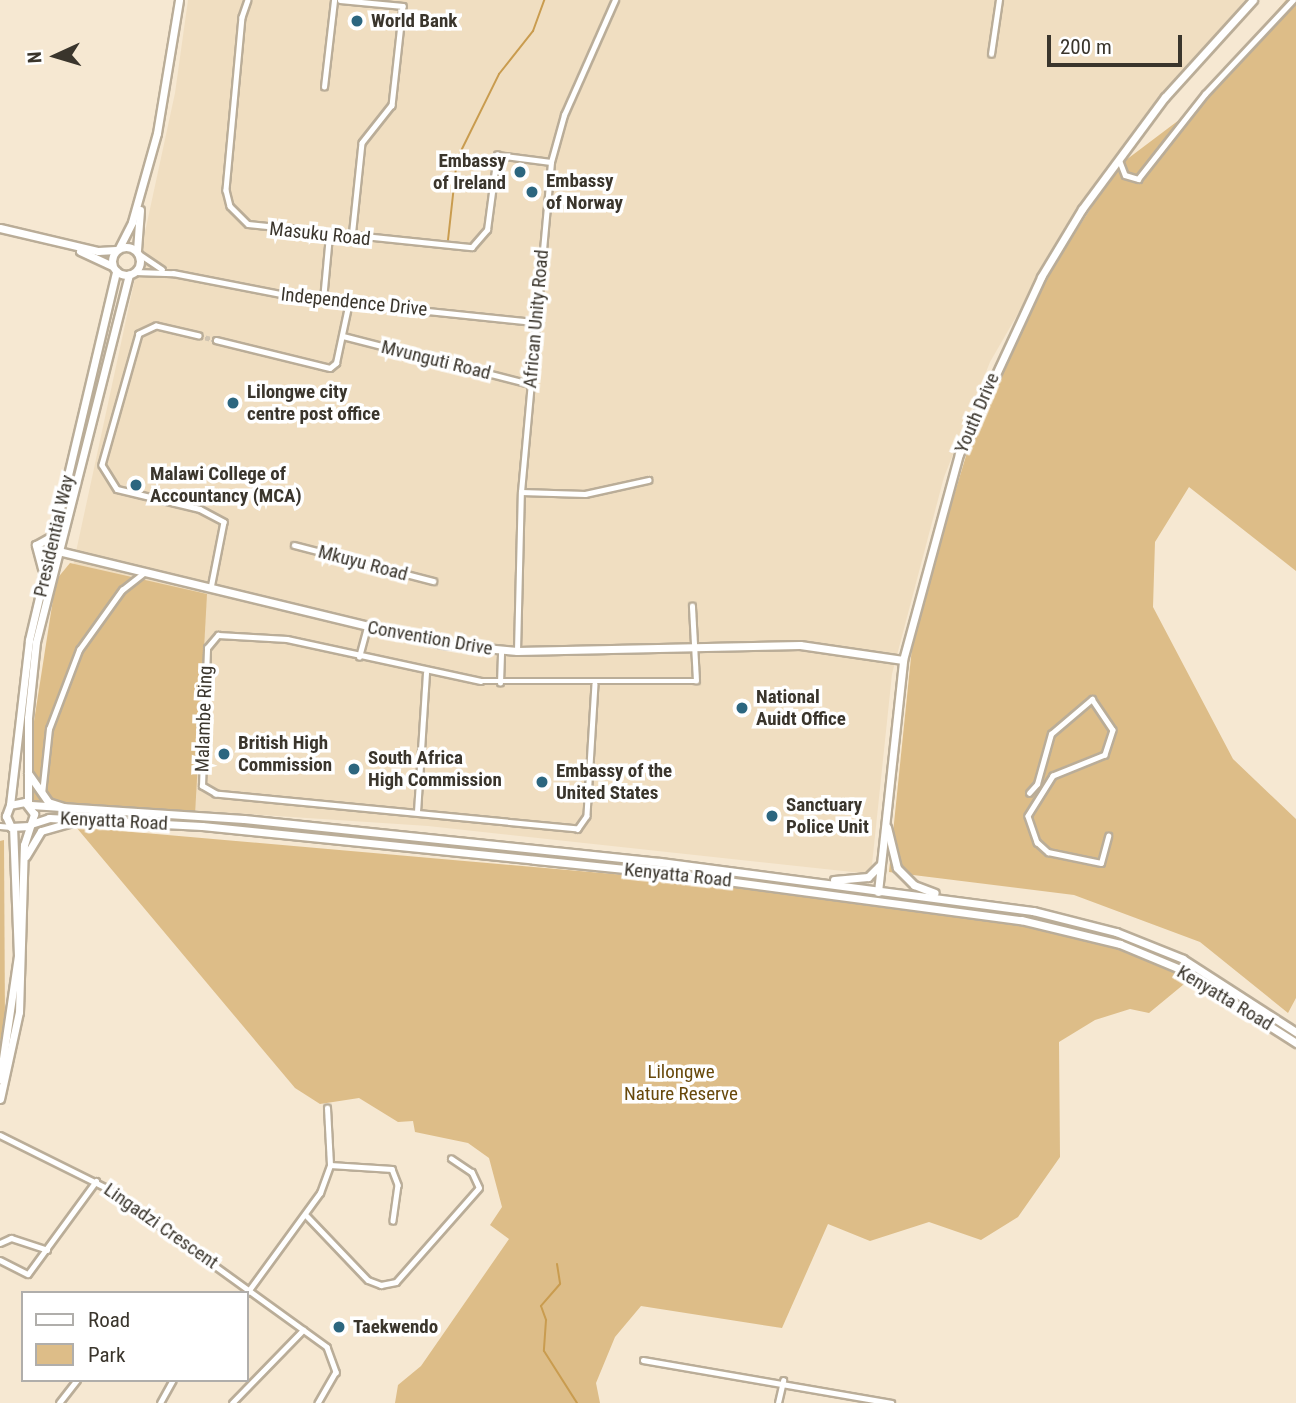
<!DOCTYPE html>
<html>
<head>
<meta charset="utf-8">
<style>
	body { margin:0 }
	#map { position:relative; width:1296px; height:1403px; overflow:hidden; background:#f6e8d2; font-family:"Roboto Condensed",sans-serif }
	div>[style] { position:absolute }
	.built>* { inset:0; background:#f0dec1 }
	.green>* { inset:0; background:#ddbd88 }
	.stream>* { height:2px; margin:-1px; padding:0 1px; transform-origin:1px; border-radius:1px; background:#c99c4f }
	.street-tunnel>* { height:4.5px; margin-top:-2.25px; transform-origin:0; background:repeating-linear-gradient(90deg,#d0c4b1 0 4.5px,transparent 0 6.5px) }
	.roads { filter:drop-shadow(2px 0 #baad98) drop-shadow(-2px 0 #baad98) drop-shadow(0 2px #baad98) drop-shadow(0 -2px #baad98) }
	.street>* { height:4.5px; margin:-2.25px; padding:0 2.25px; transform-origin:2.25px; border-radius:2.25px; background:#fff }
	.secondary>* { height:7px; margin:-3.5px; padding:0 3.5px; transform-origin:3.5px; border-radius:3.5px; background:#fff }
	.secondary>.ring { margin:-3.5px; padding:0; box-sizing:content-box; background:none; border:7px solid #fff; border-radius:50% }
	.dots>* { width:19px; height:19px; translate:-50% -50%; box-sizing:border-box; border:4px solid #fff; border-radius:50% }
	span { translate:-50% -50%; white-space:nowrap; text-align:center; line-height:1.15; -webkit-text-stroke:7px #fff; paint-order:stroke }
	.poi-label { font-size:19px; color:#3a352c; font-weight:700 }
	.left { translate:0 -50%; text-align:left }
	.right { translate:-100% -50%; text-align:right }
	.street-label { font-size:19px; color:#3a352c }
	.park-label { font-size:19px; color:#68490b }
	.legend { position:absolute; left:21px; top:1291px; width:228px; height:91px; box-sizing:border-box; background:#fff; border:2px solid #b0aeab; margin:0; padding:9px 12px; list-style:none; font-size:21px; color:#3a352c }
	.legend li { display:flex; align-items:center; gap:14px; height:35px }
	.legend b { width:35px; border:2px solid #b0aeab }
	.north { position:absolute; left:21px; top:21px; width:70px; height:70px; -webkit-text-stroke:5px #fff; paint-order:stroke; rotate:266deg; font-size:19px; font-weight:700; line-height:28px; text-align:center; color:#3a352c }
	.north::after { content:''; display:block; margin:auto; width:24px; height:32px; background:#3a352c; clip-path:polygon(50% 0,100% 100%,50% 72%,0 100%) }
	.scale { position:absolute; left:1047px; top:35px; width:135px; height:32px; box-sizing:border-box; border:4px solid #3a352c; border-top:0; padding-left:9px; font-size:21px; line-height:24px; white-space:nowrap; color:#3a352c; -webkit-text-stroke:5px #fff; paint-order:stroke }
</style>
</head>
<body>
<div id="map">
	<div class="built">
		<div style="clip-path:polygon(188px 0,1251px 0,1088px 192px,990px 362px,944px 477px,892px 674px,871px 874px,428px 826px,37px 800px,74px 561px,175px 93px)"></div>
	</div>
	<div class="green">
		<div style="clip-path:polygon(1286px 0,1296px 0,1296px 571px,1189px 487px,1155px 542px,1153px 607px,1233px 759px,1296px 819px,1296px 998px,1288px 1013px,1200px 942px,1074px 895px,889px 872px,914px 628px,972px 436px,1037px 292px,1118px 166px,1183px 117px)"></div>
		<div style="clip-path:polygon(70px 563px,207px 594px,195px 815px,34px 800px,32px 734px,56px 580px)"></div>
		<div style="clip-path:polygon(76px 827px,968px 905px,1089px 931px,1195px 975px,1149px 1013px,1130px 1009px,1095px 1020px,1059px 1042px,1060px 1157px,1018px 1217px,981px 1240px,929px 1222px,870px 1241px,828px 1224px,782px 1328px,641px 1306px,615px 1337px,596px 1383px,600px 1403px,395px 1403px,398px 1385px,421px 1366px,509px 1239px,490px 1225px,502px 1207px,489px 1158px,468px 1143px,415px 1132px,413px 1121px,398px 1122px,359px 1098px,320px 1104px,295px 1088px)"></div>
		<div style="clip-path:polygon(4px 840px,5px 1023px,0 1042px,0 841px)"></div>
	</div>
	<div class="stream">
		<div style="left:448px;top:240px;width:81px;rotate:-83.7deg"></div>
		<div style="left:457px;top:159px;width:95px;rotate:-63.7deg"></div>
		<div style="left:499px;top:74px;width:55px;rotate:-51.7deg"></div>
		<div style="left:533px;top:31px;width:33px;rotate:-70deg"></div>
		<div style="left:557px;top:1264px;width:20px;rotate:81deg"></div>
		<div style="left:560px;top:1284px;width:29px;rotate:131deg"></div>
		<div style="left:541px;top:1306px;width:15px;rotate:70deg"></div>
		<div style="left:546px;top:1320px;width:31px;rotate:94deg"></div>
		<div style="left:544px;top:1351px;width:62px;rotate:57.6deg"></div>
	</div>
	<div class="street-tunnel">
		<div style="left:199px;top:336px;width:17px;rotate:13deg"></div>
	</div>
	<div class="roads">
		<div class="street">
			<div style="left:248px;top:0;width:18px;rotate:109deg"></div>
			<div style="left:242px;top:17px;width:174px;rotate:95.3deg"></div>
			<div style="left:226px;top:190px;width:16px;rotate:76deg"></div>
			<div style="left:230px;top:206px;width:25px;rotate:45deg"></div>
			<div style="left:248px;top:224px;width:225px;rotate:5.9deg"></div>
			<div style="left:472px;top:247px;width:23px;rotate:-49deg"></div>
			<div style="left:487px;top:230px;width:76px;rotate:-82.4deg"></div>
			<div style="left:497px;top:155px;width:54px;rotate:7.4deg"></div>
			<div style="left:340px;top:0;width:63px;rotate:5.4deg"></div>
			<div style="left:403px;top:6px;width:100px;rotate:96.3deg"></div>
			<div style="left:392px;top:105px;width:48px;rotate:128.3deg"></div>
			<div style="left:362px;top:143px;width:96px;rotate:96deg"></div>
			<div style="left:991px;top:54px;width:55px;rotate:-81.6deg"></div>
			<div style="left:324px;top:87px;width:88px;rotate:-83.4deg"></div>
			<div style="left:1119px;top:159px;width:17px;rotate:69deg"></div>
			<div style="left:1125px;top:175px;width:14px;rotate:17deg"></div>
			<div style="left:1138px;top:179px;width:108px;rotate:-51.8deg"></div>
			<div style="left:1205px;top:94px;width:129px;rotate:-46.9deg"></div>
			<div style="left:138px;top:253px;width:29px;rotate:34deg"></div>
			<div style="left:135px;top:272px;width:38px;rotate:2deg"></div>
			<div style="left:173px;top:273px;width:131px;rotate:11deg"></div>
			<div style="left:302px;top:298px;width:235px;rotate:5.9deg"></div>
			<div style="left:323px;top:300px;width:65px;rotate:-84.7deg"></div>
			<div style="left:199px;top:336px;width:44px;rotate:-166.9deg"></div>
			<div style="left:156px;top:326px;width:19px;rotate:155deg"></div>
			<div style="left:139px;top:334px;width:136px;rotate:105.8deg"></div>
			<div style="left:102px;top:465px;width:28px;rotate:58deg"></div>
			<div style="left:117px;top:489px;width:85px;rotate:13.5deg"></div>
			<div style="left:200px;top:509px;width:27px;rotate:28deg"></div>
			<div style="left:224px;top:522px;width:67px;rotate:101.1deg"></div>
			<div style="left:343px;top:336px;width:193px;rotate:14.4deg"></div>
			<div style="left:216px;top:340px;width:117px;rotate:13.8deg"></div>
			<div style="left:330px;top:368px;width:8px;rotate:-40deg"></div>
			<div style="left:336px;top:363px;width:62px;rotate:-78deg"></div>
			<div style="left:521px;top:492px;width:64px;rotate:1.8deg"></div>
			<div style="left:585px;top:494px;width:65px;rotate:-12.5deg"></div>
			<div style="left:294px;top:545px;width:144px;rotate:14.5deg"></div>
			<div style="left:517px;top:651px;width:159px;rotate:-88.6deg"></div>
			<div style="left:521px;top:492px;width:331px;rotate:-84.8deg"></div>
			<div style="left:551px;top:162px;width:49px;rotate:-74.5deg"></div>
			<div style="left:564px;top:115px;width:126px;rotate:-66.1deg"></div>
			<div style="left:359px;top:657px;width:30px;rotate:-75deg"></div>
			<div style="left:500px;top:683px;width:33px;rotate:-88deg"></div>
			<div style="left:595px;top:684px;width:132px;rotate:93.5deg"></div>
			<div style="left:587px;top:816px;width:16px;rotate:125deg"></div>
			<div style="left:578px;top:829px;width:364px;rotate:-174.5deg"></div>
			<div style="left:216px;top:794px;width:16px;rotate:-150deg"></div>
			<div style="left:202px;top:786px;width:138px;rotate:-87.9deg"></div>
			<div style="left:207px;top:648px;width:17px;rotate:-50deg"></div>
			<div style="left:218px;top:635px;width:69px;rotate:3.3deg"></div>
			<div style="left:287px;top:639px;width:198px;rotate:12.2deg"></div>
			<div style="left:481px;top:681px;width:215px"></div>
			<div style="left:696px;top:681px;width:75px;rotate:-93.1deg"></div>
			<div style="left:1029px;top:793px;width:12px;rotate:-48deg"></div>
			<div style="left:1037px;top:784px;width:52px;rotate:-74.4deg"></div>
			<div style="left:1051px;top:734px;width:54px;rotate:-40.5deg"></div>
			<div style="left:1092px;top:699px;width:37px;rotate:56deg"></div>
			<div style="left:1113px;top:730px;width:26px;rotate:108deg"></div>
			<div style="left:1105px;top:755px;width:56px;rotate:158deg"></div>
			<div style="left:1053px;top:776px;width:47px;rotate:122deg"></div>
			<div style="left:1028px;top:816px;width:28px;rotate:71deg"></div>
			<div style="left:1037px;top:842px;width:15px;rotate:42deg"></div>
			<div style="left:1048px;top:852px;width:54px;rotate:11.7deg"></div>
			<div style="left:1101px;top:863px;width:28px;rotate:-75deg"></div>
			<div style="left:42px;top:794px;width:65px;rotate:-83.9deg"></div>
			<div style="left:49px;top:729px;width:85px;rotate:-69.2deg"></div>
			<div style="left:79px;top:650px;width:74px;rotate:-54.4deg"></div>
			<div style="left:122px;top:590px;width:29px;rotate:-38deg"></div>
			<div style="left:417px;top:812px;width:139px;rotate:-86.3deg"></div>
			<div style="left:0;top:826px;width:11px;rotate:5deg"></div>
			<div style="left:0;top:1135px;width:122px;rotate:26.4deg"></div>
			<div style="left:109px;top:1189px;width:269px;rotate:35.9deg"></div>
			<div style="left:327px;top:1347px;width:27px;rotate:70deg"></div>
			<div style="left:336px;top:1372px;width:36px;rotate:120deg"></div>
			<div style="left:330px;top:1165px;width:62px;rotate:3.7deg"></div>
			<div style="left:392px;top:1169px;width:17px;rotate:69deg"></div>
			<div style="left:398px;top:1185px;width:36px;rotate:98deg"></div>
			<div style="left:307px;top:1216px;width:88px;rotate:46.4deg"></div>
			<div style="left:368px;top:1280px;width:14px;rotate:21deg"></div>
			<div style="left:381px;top:1285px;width:15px;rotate:-11deg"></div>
			<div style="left:396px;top:1282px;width:125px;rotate:-48.6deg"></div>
			<div style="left:479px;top:1188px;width:17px;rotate:-115deg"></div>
			<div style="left:472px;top:1173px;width:25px;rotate:-146deg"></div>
			<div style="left:0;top:1243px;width:12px;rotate:-24deg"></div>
			<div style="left:11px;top:1238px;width:38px;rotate:18deg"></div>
			<div style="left:0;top:1260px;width:31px;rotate:27deg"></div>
			<div style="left:28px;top:1274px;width:115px;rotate:-53.8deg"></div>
			<div style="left:247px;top:1293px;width:124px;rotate:-53.9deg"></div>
			<div style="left:320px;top:1193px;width:30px;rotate:-70deg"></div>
			<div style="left:330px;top:1165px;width:57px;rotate:-93deg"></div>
			<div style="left:643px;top:1360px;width:252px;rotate:9.8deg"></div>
			<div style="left:59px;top:1403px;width:29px;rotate:-52deg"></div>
			<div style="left:160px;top:1403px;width:26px;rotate:-61deg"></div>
			<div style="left:232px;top:1403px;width:102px;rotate:-45.8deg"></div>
			<div style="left:778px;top:1403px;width:23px;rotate:-77deg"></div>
		</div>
		<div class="secondary">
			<div style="left:0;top:228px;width:101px;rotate:13.2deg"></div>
			<div style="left:98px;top:251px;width:18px;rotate:-3deg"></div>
			<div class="ring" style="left:112px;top:247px;width:21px;height:21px"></div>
			<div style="left:119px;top:248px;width:29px;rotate:-63deg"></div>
			<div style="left:132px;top:222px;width:92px;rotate:-74.3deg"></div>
			<div style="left:157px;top:133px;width:135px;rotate:-80.6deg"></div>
			<div style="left:137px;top:250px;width:40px;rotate:-85.7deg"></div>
			<div style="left:80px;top:251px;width:35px;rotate:25deg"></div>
			<div style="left:50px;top:549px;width:403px;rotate:13.6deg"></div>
			<div style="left:442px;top:644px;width:75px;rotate:5.3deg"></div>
			<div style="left:517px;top:651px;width:283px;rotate:-1.2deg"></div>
			<div style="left:800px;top:645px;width:104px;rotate:8.3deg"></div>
			<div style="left:42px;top:568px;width:24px;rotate:-105deg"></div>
			<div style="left:36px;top:545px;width:18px;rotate:-29deg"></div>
			<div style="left:28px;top:773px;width:35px;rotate:55deg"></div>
			<div style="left:48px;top:802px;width:19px;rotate:18deg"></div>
			<div style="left:28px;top:803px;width:85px;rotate:-90deg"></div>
			<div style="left:28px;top:718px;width:76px;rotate:-84deg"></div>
			<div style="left:36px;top:642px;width:379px;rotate:-75.8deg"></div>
			<div style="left:10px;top:805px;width:166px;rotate:-83.4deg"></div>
			<div style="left:29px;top:640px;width:379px;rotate:-76.7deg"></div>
			<div style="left:31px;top:805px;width:213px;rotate:3.8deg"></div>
			<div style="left:244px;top:819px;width:418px;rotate:5.9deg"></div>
			<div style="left:660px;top:862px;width:376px;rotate:7.5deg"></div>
			<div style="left:1033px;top:911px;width:86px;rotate:14.2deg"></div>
			<div style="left:1116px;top:932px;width:72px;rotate:21.9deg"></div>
			<div style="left:1183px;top:959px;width:135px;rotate:32.9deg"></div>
			<div style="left:31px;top:824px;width:19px;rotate:-18deg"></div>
			<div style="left:49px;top:818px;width:153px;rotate:3deg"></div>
			<div style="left:202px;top:826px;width:467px;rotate:5.8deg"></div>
			<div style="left:667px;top:873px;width:357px;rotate:7.6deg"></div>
			<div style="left:1021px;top:920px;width:102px;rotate:13.6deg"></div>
			<div style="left:1120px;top:944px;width:65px;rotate:22.6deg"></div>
			<div style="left:1180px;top:969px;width:138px;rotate:32.5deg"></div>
			<div style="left:887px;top:827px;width:42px;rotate:76.3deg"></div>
			<div style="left:897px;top:868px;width:24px;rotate:45deg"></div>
			<div style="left:914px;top:885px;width:22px;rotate:21deg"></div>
			<div style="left:26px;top:856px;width:29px;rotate:-59deg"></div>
			<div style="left:41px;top:831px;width:32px;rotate:-16deg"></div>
			<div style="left:834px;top:880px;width:34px;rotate:-5deg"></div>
			<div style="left:868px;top:877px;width:17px;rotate:-45deg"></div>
			<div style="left:878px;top:892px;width:233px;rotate:-83.8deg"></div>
			<div style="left:903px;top:660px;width:213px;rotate:-74.8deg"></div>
			<div style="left:959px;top:454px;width:195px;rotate:-65.1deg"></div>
			<div style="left:1041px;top:277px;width:79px;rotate:-58.9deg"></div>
			<div style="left:1082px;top:209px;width:139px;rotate:-53.5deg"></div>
			<div style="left:1165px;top:97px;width:131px;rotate:-47.8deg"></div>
			<div style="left:0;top:1079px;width:124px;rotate:-81.7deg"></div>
			<div style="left:18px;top:956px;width:129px;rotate:-92.2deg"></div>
			<div style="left:0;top:1099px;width:89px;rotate:-77.7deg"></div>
			<div style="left:19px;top:1012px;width:167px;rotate:-88.3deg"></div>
			<div style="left:24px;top:845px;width:33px;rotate:-72deg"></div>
			<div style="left:34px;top:814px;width:15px;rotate:-127deg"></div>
			<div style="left:25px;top:802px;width:15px;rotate:169deg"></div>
			<div style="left:10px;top:805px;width:12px;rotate:110deg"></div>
			<div style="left:6px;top:816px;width:12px;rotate:66deg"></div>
			<div style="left:11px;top:827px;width:18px;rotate:-3deg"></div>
		</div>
	</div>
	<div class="dots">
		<div style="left:357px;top:21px;background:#2c667f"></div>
		<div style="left:520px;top:172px;background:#2c667f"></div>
		<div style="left:532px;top:192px;background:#2c667f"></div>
		<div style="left:233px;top:403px;background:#2c667f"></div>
		<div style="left:136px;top:485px;background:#2c667f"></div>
		<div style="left:742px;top:708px;background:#2c667f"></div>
		<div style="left:224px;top:754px;background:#2c667f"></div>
		<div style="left:354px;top:769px;background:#2c667f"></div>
		<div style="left:542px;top:782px;background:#2c667f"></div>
		<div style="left:772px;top:816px;background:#2c667f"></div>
		<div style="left:339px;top:1327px;background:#2c667f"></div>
	</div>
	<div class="poi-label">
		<span class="left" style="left:371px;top:21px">World Bank</span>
		<span class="right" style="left:506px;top:172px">Embassy<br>of Ireland</span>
		<span class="left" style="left:546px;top:192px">Embassy<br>of Norway</span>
		<span class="left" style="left:247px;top:403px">Lilongwe city<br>centre post office</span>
		<span class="left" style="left:150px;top:485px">Malawi College of<br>Accountancy (MCA)</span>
		<span class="left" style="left:756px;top:708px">National<br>Auidt Office</span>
		<span class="left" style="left:238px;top:754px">British High<br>Commission</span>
		<span class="left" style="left:368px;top:769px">South Africa<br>High Commission</span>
		<span class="left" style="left:556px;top:782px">Embassy of the<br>United States</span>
		<span class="left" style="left:786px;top:816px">Sanctuary<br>Police Unit</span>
		<span class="left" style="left:353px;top:1327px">Taekwendo</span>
	</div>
	<div class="street-label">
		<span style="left:320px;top:234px;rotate:6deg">Masuku Road</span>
		<span style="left:354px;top:302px;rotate:6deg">Independence Drive</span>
		<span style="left:536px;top:319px;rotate:-85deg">African Unity Road</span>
		<span style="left:436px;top:360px;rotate:14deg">Mvunguti Road</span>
		<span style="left:977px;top:413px;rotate:-67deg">Youth Drive</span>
		<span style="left:54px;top:536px;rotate:-77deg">Presidential Way</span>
		<span style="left:363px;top:563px;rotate:15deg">Mkuyu Road</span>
		<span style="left:430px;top:638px;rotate:10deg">Convention Drive</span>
		<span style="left:204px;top:719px;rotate:-88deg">Malambe Ring</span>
		<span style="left:114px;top:821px;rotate:3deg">Kenyatta Road</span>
		<span style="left:678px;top:875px;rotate:6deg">Kenyatta Road</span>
		<span style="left:1225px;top:998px;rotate:31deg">Kenyatta Road</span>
		<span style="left:161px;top:1226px;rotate:35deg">Lingadzi Crescent</span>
	</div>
	<div class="park-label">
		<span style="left:681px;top:1083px">Lilongwe<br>Nature Reserve</span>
	</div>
	<ul class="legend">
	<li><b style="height:9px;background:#fff"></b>Road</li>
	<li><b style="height:19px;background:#ddbd88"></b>Park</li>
	</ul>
	<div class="north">N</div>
	<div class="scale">200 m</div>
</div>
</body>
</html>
